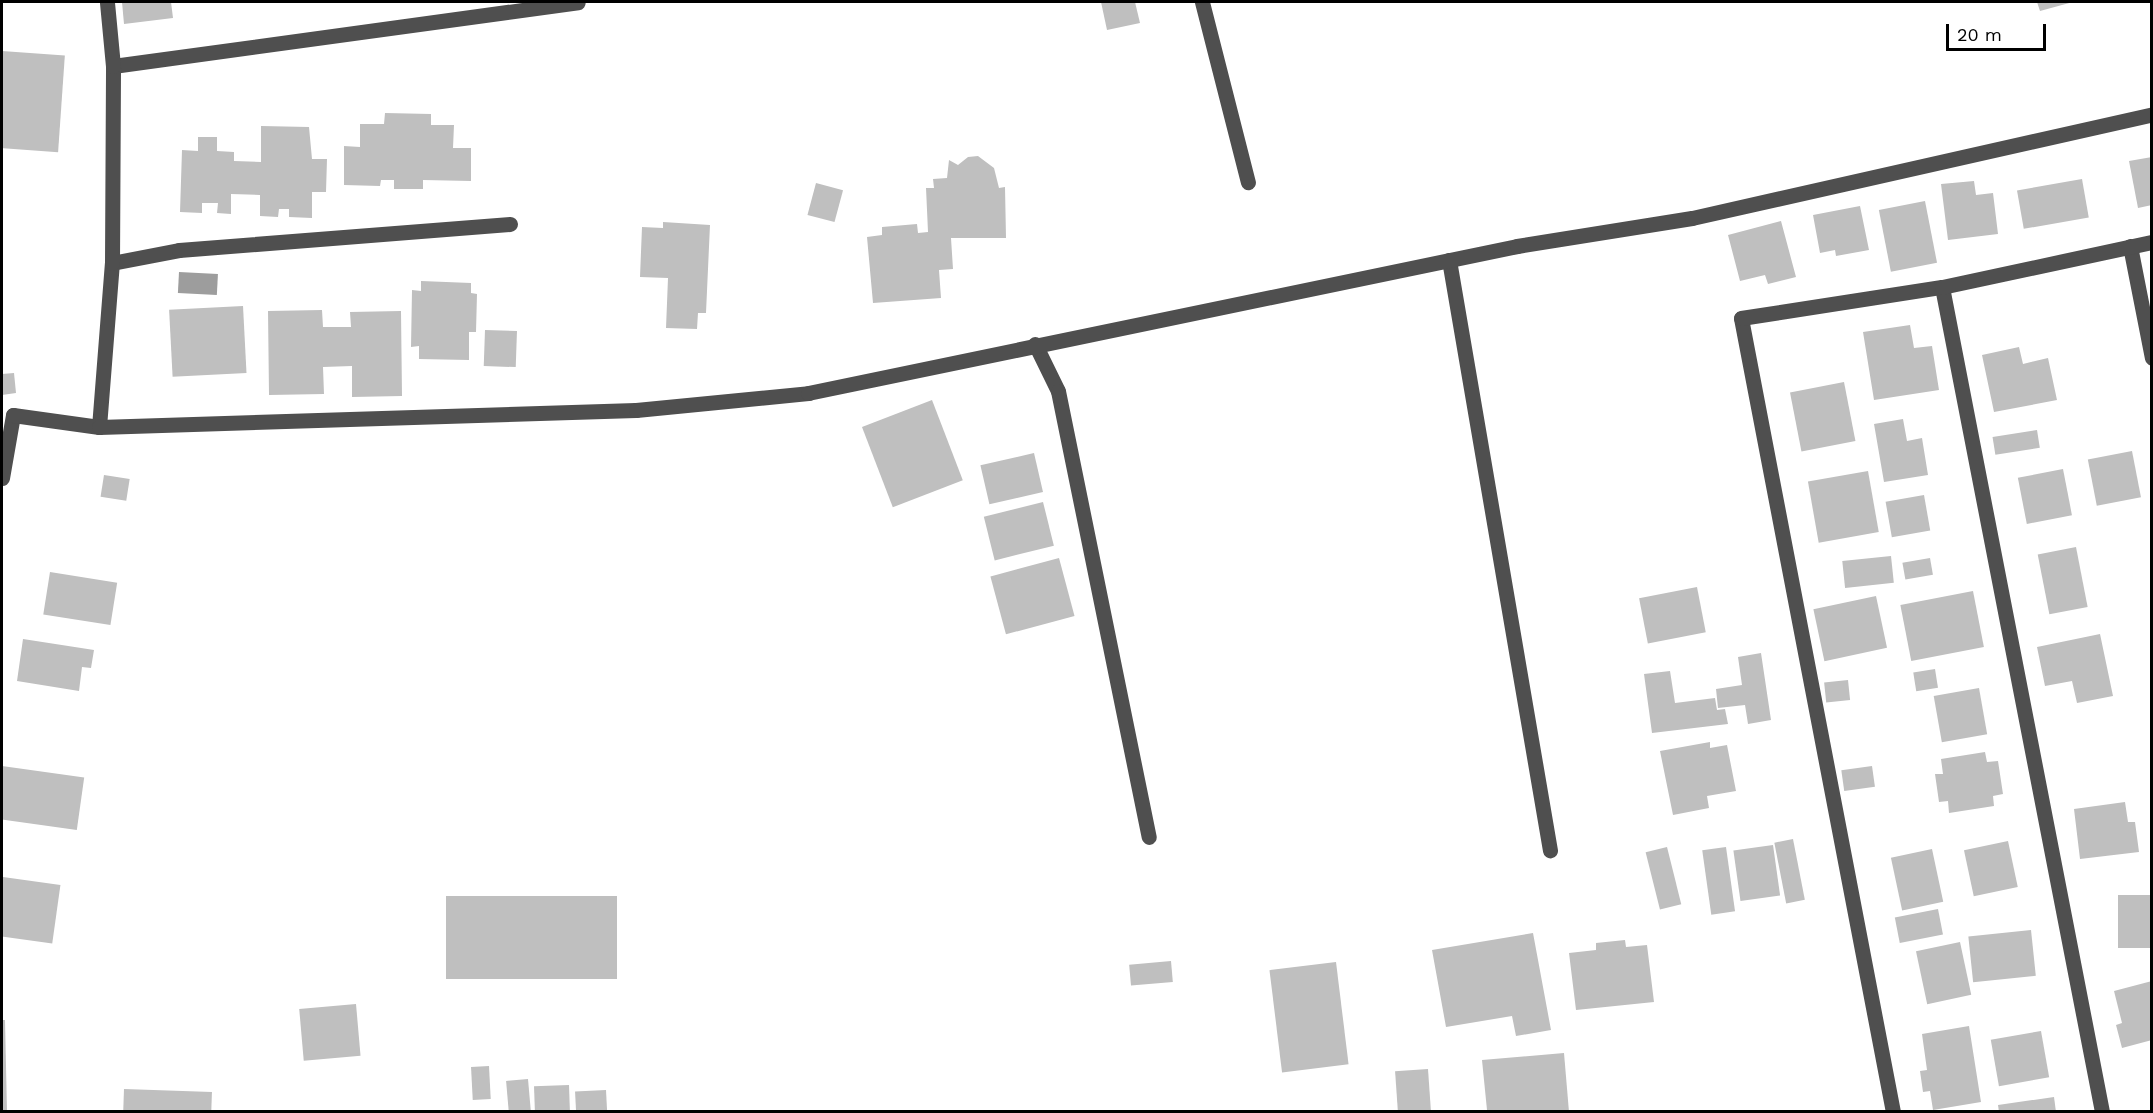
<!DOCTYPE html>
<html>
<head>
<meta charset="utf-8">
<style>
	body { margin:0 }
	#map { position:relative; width:2153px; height:1113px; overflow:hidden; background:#fff; font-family:"Work Sans",sans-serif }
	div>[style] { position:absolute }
	.water>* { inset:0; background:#9d9d9d; transform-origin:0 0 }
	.building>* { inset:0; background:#bfbfbf; transform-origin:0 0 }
	.minor>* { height:15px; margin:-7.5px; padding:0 7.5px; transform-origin:7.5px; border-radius:7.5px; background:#4f4f4f }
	span { translate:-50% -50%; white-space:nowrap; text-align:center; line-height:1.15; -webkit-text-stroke:5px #fff; paint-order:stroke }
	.frame { position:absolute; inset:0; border:3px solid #000; pointer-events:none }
	.scale { position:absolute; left:1946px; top:24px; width:100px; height:27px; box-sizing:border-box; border:3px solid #000; border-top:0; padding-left:8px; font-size:18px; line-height:21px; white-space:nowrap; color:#000; -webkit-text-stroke:4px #fff; paint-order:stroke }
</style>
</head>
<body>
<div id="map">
	<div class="water">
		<div style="left:179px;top:272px;width:39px;height:21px;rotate:3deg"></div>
	</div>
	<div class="building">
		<div style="clip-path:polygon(122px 2px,171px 2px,173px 18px,124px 24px)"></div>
		<div style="clip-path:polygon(1101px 2px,1135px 2px,1140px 23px,1107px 30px)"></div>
		<div style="clip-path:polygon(2037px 2px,2073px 2px,2040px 11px)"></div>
		<div style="left:2px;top:51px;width:63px;height:97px;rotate:4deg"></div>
		<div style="clip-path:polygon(385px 113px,431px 114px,431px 125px,454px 125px,453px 148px,471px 148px,471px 181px,423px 180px,423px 189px,394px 189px,394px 180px,381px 180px,380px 186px,344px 185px,344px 146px,360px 147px,360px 124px,384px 124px)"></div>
		<div style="clip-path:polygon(261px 126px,309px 127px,312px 159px,327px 159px,326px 192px,312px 192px,312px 218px,289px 217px,289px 209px,279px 209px,278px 217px,260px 216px,260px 195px,231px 194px,231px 214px,217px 213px,218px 203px,202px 203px,202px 213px,180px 212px,182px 150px,198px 151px,198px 137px,217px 137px,217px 151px,234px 152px,234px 161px,261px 162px)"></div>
		<div style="clip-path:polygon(978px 156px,994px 168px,999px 188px,1005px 187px,1006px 238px,951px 238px,953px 269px,939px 270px,941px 298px,873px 303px,867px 237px,882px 235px,882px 227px,917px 224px,918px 233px,928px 232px,926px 188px,934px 188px,933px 179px,947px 178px,949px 160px,958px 165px,968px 157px)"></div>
		<div style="clip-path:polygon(2152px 157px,2152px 205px,2138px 208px,2129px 161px)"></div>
		<div style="left:2082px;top:179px;width:39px;height:66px;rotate:80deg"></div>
		<div style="clip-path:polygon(1974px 181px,1976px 195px,1993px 193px,1998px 234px,1948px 240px,1941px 184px)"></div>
		<div style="left:816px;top:183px;width:28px;height:33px;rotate:15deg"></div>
		<div style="left:1925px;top:201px;width:63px;height:47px;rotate:79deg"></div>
		<div style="clip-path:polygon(1860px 206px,1869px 250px,1836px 256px,1835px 250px,1820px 253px,1813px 215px)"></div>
		<div style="clip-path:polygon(1781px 221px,1796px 277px,1768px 284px,1765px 275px,1740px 281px,1728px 235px)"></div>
		<div style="clip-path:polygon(663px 222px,710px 225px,706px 313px,698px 313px,697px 329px,666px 328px,668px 278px,640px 277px,642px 227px,663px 228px)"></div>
		<div style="clip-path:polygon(421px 281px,471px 283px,471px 293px,477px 294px,476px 332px,469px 332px,469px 360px,419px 359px,419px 346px,411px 347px,412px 290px,421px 291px)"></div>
		<div style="left:243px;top:306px;width:67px;height:74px;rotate:87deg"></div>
		<div style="clip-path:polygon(322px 310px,323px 327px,351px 327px,350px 312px,401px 311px,402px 396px,352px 397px,352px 366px,323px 367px,324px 394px,269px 395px,268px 311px)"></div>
		<div style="clip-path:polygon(1910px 325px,1914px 348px,1932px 346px,1939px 390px,1874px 400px,1863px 332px)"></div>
		<div style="left:485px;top:330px;width:32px;height:36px;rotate:2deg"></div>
		<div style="clip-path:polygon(2019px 347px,2023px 364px,2048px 358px,2057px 400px,1994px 412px,1982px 355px)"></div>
		<div style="clip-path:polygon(14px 373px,16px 393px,2px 395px,2px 374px)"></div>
		<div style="left:1844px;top:382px;width:60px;height:55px;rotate:79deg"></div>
		<div style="left:932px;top:400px;width:86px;height:75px;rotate:69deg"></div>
		<div style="clip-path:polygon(1903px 419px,1907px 441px,1922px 438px,1928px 475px,1884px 482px,1874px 424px)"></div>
		<div style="left:2037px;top:430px;width:18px;height:45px;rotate:81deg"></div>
		<div style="left:2132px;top:451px;width:47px;height:45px;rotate:79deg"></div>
		<div style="left:1034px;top:453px;width:40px;height:55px;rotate:77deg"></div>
		<div style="left:2063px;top:469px;width:47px;height:46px;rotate:79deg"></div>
		<div style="left:1868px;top:471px;width:62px;height:61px;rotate:80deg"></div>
		<div style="left:104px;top:475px;width:26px;height:22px;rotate:9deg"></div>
		<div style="left:1924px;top:495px;width:36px;height:39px;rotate:80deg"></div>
		<div style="left:1043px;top:502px;width:45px;height:61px;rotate:76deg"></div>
		<div style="left:2076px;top:547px;width:61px;height:39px;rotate:79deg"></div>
		<div style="left:1891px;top:556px;width:27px;height:49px;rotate:84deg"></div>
		<div style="left:1059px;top:558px;width:60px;height:71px;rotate:75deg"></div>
		<div style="left:1930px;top:558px;width:17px;height:28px;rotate:80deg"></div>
		<div style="left:50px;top:572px;width:68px;height:43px;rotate:9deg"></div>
		<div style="left:1697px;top:587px;width:46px;height:59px;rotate:79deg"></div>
		<div style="left:1973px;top:591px;width:57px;height:74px;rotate:79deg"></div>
		<div style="left:1876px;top:596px;width:53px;height:64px;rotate:78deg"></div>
		<div style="clip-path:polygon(2100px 634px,2113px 696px,2077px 703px,2072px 681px,2045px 686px,2037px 647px)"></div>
		<div style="clip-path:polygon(23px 639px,94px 650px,91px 668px,82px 667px,79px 691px,17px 681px)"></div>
		<div style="clip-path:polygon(1761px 653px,1771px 720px,1748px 724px,1745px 705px,1718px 708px,1716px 689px,1742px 685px,1738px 657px)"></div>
		<div style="left:1935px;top:669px;width:19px;height:22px;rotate:81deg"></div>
		<div style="clip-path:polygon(1670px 671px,1675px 703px,1715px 698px,1717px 710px,1725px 709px,1728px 724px,1652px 733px,1644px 674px)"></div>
		<div style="left:1848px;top:680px;width:20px;height:24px;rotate:84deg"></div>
		<div style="left:1979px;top:688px;width:47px;height:46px;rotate:80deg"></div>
		<div style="clip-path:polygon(1710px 742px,1710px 748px,1727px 745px,1736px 791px,1707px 796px,1709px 808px,1673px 815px,1660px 751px)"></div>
		<div style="clip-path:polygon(1985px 752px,1987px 762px,1998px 761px,2003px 794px,1993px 796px,1994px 806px,1949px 813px,1948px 801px,1939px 802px,1935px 774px,1943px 774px,1941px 759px)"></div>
		<div style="left:2px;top:766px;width:83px;height:53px;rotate:8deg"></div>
		<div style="left:1872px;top:766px;width:21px;height:31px;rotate:82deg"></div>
		<div style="clip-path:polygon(2125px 802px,2128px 822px,2135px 822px,2139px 852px,2080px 859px,2074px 809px)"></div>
		<div style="left:1793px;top:839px;width:62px;height:19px;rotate:79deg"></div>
		<div style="left:2008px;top:841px;width:47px;height:45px;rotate:78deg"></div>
		<div style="left:1773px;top:845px;width:51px;height:40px;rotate:82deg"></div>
		<div style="left:1667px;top:847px;width:59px;height:22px;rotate:76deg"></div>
		<div style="left:1726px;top:847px;width:65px;height:24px;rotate:82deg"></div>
		<div style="left:1932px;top:849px;width:54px;height:42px;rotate:78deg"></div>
		<div style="left:3px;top:877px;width:58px;height:59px;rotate:8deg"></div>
		<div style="left:2152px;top:895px;width:53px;height:34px;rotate:90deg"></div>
		<div style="left:446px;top:896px;width:171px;height:83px"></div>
		<div style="left:1938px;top:909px;width:26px;height:44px;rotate:79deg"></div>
		<div style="left:2031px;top:930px;width:46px;height:63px;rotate:84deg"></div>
		<div style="clip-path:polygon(1533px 933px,1551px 1030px,1516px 1036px,1512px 1016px,1446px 1027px,1432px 950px)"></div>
		<div style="clip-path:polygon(1625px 940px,1626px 947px,1647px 945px,1654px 1002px,1576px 1010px,1569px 953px,1596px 950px,1596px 943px)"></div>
		<div style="left:1960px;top:942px;width:54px;height:45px;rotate:78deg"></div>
		<div style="left:1171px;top:961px;width:21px;height:42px;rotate:85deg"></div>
		<div style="left:1336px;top:962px;width:103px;height:67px;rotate:83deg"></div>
		<div style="clip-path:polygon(2152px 981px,2152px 1040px,2122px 1048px,2116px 1025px,2122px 1023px,2114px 991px)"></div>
		<div style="left:356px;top:1004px;width:52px;height:57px;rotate:85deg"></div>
		<div style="clip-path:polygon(2px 1020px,5px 1020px,7px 1112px,2px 1112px)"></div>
		<div style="clip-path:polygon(1969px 1026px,1981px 1102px,1933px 1110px,1930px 1091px,1923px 1092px,1920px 1071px,1927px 1070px,1922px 1034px)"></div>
		<div style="left:2041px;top:1031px;width:47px;height:51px;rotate:80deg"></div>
		<div style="clip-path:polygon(1564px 1053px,1569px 1112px,1487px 1110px,1482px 1060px)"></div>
		<div style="left:489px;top:1066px;width:33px;height:18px;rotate:87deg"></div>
		<div style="left:1428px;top:1069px;width:43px;height:33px;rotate:86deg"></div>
		<div style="left:528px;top:1079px;width:33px;height:22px;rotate:85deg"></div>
		<div style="left:569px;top:1085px;width:27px;height:35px;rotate:88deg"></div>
		<div style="left:124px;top:1089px;width:88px;height:23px;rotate:2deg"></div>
		<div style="left:606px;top:1090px;width:22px;height:31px;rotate:87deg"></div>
		<div style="clip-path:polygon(2054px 1097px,2056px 1112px,1999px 1112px,1998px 1105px)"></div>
	</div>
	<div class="minor">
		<div style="left:1202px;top:2px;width:186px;rotate:75.7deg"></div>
		<div style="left:113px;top:66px;width:469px;rotate:-7.8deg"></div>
		<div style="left:2130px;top:246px;width:114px;rotate:78.9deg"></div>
		<div style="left:1449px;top:260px;width:599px;rotate:80.29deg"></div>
		<div style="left:112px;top:263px;width:68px;rotate:-11deg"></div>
		<div style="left:179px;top:250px;width:332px;rotate:-4.5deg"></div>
		<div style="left:1942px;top:287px;width:840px;rotate:79.02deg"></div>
		<div style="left:1035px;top:344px;width:52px;rotate:63.9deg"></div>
		<div style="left:1058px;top:391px;width:455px;rotate:78.5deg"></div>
		<div style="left:99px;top:427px;width:165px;rotate:-85.5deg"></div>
		<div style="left:112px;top:263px;width:197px;rotate:-89.7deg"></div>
		<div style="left:113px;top:66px;width:64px;rotate:-95.4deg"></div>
		<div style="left:2px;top:478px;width:64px;rotate:-80.1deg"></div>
		<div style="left:13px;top:415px;width:87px;rotate:7.9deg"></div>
		<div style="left:99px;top:427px;width:537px;rotate:-1.81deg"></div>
		<div style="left:636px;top:410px;width:173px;rotate:-5.6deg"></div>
		<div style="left:808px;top:393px;width:724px;rotate:-11.71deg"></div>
		<div style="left:1517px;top:246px;width:177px;rotate:-9.1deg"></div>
		<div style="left:1692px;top:218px;width:472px;rotate:-12.7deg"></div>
		<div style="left:1893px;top:1112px;width:808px;rotate:-100.84deg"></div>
		<div style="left:1741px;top:318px;width:203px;rotate:-8.8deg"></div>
		<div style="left:1942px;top:287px;width:215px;rotate:-12.1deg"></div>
	</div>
	<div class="frame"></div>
	<div class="scale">20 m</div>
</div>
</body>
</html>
